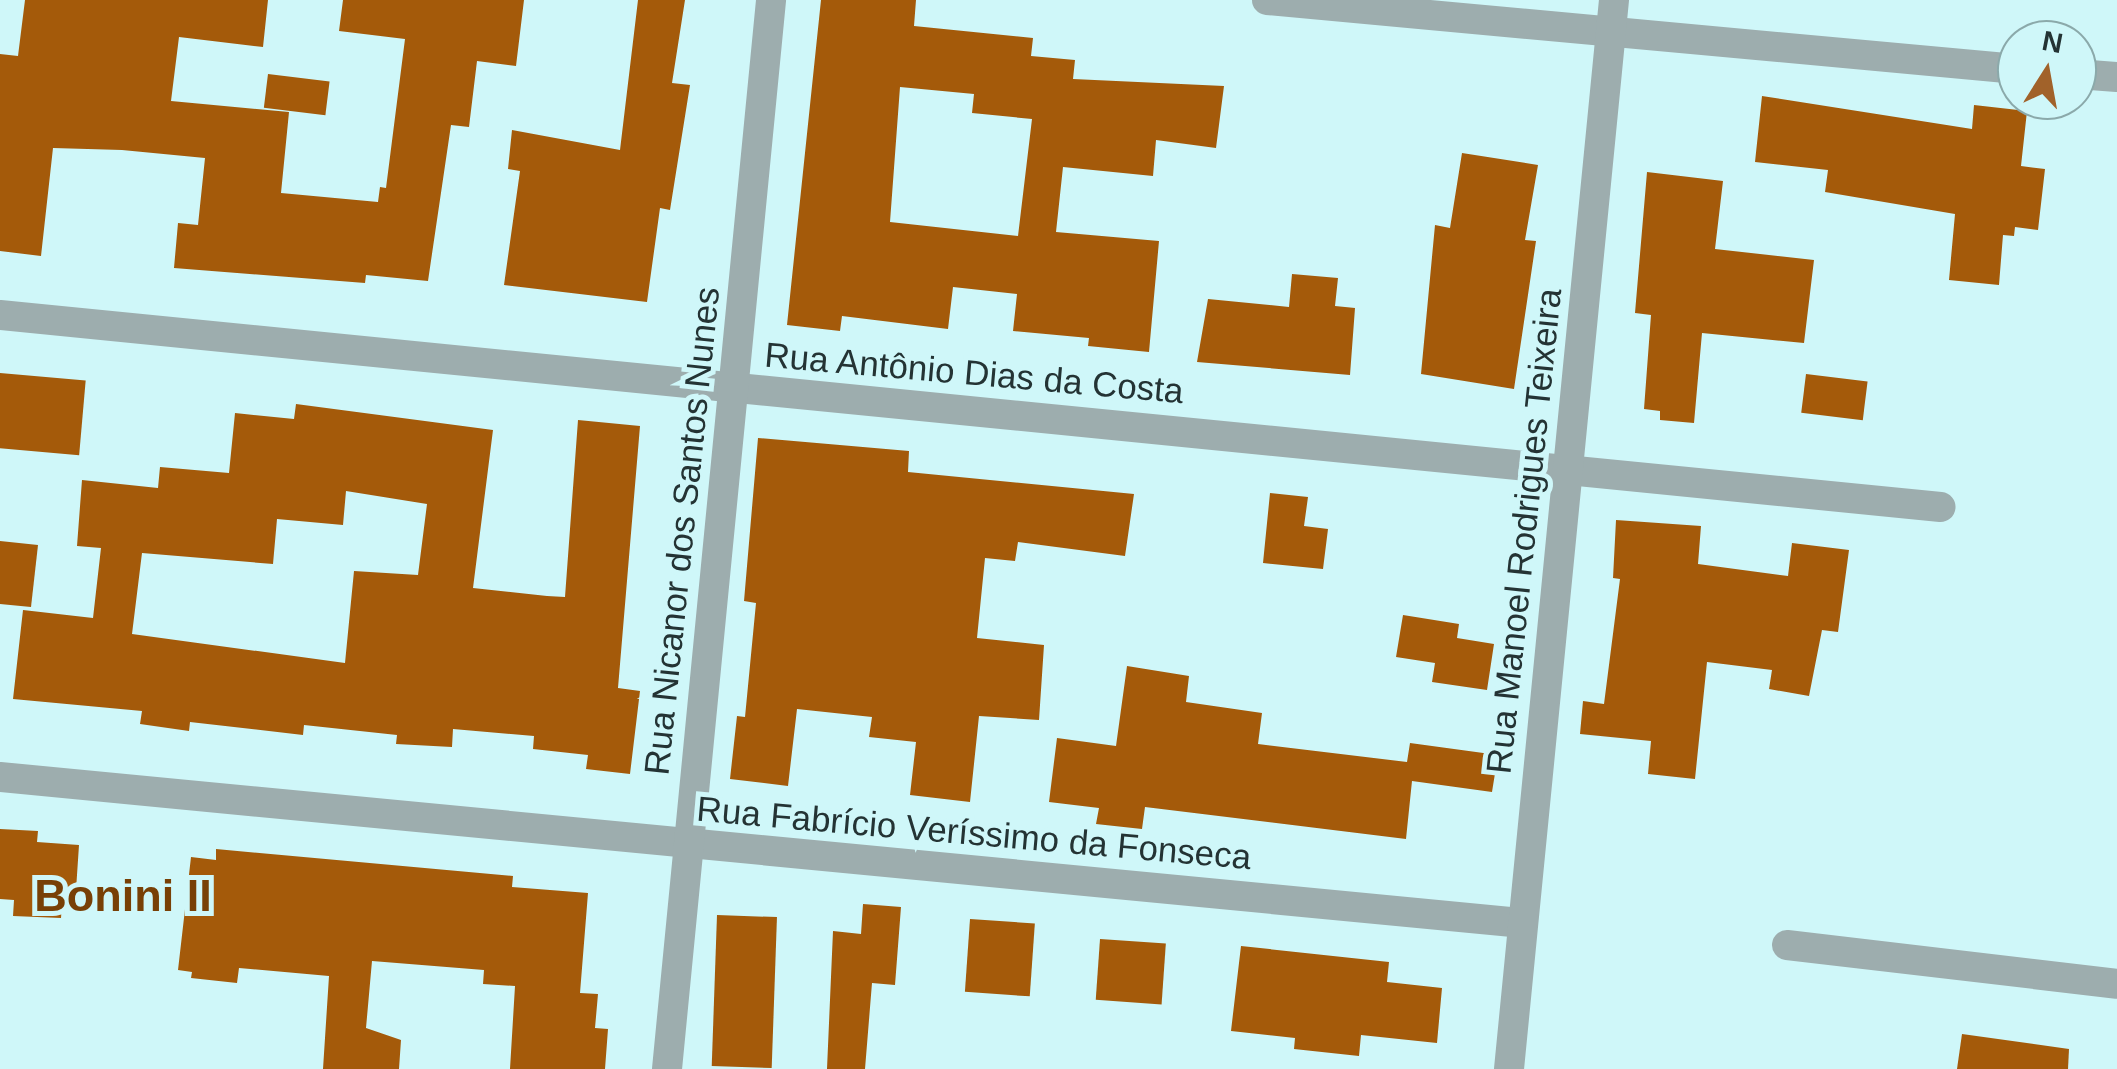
<!DOCTYPE html>
<html>
<head>
<meta charset="utf-8">
<style>
	body { margin:0 }
	#map { position:relative; width:2117px; height:1069px; overflow:hidden; background:#cff7f9; font-family:Helvetica,sans-serif }
	div>[style] { position:absolute }
	.building>* { inset:0; background:#a45a0a; transform-origin:0 0 }
	.minor>* { height:30px; margin:-15px; padding:0 15px; transform-origin:15px; border-radius:15px; background:#9dadae }
	span { translate:-50% -50%; white-space:nowrap; text-align:center; line-height:1.15; -webkit-text-stroke:10px #cff7f9; paint-order:stroke }
	.street-label { font-size:35px; color:#243334 }
	.district-label { font-size:45px; color:#784006; font-weight:700 }
	.north { position:absolute; left:1997px; top:20px; width:100px; height:100px; box-sizing:border-box; background:#cff7f9; border:2px solid #8ba9aa; border-radius:50%; rotate:11deg; font-size:28px; font-weight:700; line-height:40px; text-align:center; color:#243334 }
	.north::after { content:''; display:block; margin:auto; width:35px; height:45px; background:#a1622a; clip-path:polygon(50% 0,100% 100%,50% 72%,0 100%) }
</style>
</head>
<body>
<div id="map">
	<div class="building">
		<div style="clip-path:polygon(25px 0,268px 0,263px 47px,179px 37px,171px 101px,289px 112px,281px 193px,378px 202px,380px 187px,386px 188px,405px 39px,339px 31px,343px 0,524px 0,516px 66px,477px 61px,469px 127px,451px 125px,428px 281px,366px 275px,365px 283px,174px 268px,178px 223px,198px 225px,205px 158px,122px 150px,53px 148px,41px 256px,0 251px,0 54px,18px 56px)"></div>
		<div style="clip-path:polygon(638px 0,685px 0,672px 83px,690px 85px,670px 210px,660px 208px,647px 302px,504px 285px,520px 171px,508px 169px,512px 130px,620px 150px)"></div>
		<div style="clip-path:polygon(evenodd,821px 0,916px 0,914px 26px,1033px 38px,1031px 56px,1075px 60px,1073px 79px,1224px 86px,1216px 148px,1156px 140px,1153px 176px,1063px 167px,1056px 232px,1159px 241px,1149px 352px,1088px 346px,1089px 338px,1013px 331px,1017px 294px,953px 287px,948px 329px,842px 316px,840px 331px,787px 325px,821px 0,900px 87px,974px 94px,972px 113px,1032px 119px,1018px 236px,890px 222px,900px 87px)"></div>
		<div style="left:268px;top:74px;width:62px;height:34px;rotate:7deg"></div>
		<div style="clip-path:polygon(1762px 96px,1972px 129px,1974px 105px,2027px 111px,2021px 166px,2045px 169px,2038px 230px,2015px 227px,2014px 236px,2003px 235px,1999px 285px,1949px 280px,1955px 214px,1825px 192px,1828px 170px,1755px 162px)"></div>
		<div style="clip-path:polygon(1462px 153px,1538px 165px,1525px 240px,1536px 241px,1514px 389px,1421px 374px,1435px 225px,1450px 228px)"></div>
		<div style="clip-path:polygon(1647px 172px,1723px 181px,1715px 249px,1814px 260px,1804px 343px,1702px 333px,1694px 423px,1660px 420px,1660px 411px,1644px 409px,1651px 315px,1635px 313px)"></div>
		<div style="clip-path:polygon(1292px 274px,1338px 278px,1335px 306px,1355px 308px,1350px 375px,1197px 362px,1208px 299px,1289px 307px)"></div>
		<div style="left:0;top:373px;width:86px;height:75px;rotate:5deg"></div>
		<div style="left:1806px;top:374px;width:62px;height:39px;rotate:7deg"></div>
		<div style="clip-path:polygon(evenodd,296px 404px,493px 430px,473px 588px,547px 596px,565px 597px,578px 420px,640px 426px,618px 688px,640px 691px,630px 774px,586px 769px,588px 755px,533px 749px,534px 736px,453px 729px,452px 747px,396px 744px,397px 735px,304px 725px,303px 735px,190px 722px,189px 731px,140px 724px,142px 711px,13px 699px,23px 610px,93px 618px,101px 548px,77px 546px,82px 480px,158px 488px,160px 467px,229px 473px,235px 413px,294px 419px,296px 404px,346px 491px,427px 504px,418px 575px,354px 571px,345px 663px,132px 634px,142px 553px,273px 564px,277px 519px,343px 525px,346px 491px)"></div>
		<div style="clip-path:polygon(758px 438px,909px 451px,908px 472px,1134px 494px,1125px 556px,1018px 542px,1015px 561px,985px 558px,977px 638px,1044px 645px,1039px 720px,979px 716px,970px 802px,910px 795px,916px 742px,869px 737px,872px 717px,797px 709px,788px 786px,730px 779px,737px 716px,745px 717px,756px 603px,744px 601px)"></div>
		<div style="clip-path:polygon(1270px 493px,1308px 497px,1304px 526px,1328px 529px,1323px 569px,1263px 563px)"></div>
		<div style="clip-path:polygon(1616px 520px,1701px 526px,1698px 564px,1788px 576px,1792px 543px,1849px 550px,1838px 632px,1822px 630px,1809px 696px,1769px 689px,1772px 670px,1707px 662px,1695px 779px,1648px 774px,1651px 741px,1580px 734px,1583px 701px,1604px 704px,1620px 579px,1613px 578px)"></div>
		<div style="clip-path:polygon(0 541px,38px 545px,31px 607px,0 604px)"></div>
		<div style="clip-path:polygon(1403px 615px,1459px 624px,1457px 638px,1494px 644px,1487px 690px,1432px 682px,1435px 663px,1396px 657px)"></div>
		<div style="clip-path:polygon(1127px 666px,1189px 676px,1186px 702px,1262px 713px,1258px 744px,1407px 762px,1410px 743px,1498px 755px,1492px 792px,1412px 781px,1406px 839px,1145px 807px,1142px 829px,1096px 824px,1099px 808px,1049px 802px,1057px 738px,1116px 746px)"></div>
		<div style="clip-path:polygon(0 829px,38px 831px,37px 842px,79px 845px,75px 905px,62px 905px,61px 918px,13px 916px,14px 900px,0 899px)"></div>
		<div style="clip-path:polygon(216px 849px,513px 876px,512px 887px,588px 893px,580px 993px,598px 994px,595px 1028px,608px 1029px,605px 1069px,510px 1069px,515px 986px,483px 984px,484px 970px,372px 961px,366px 1028px,401px 1040px,399px 1069px,323px 1069px,329px 976px,239px 968px,237px 983px,191px 978px,192px 972px,178px 970px,191px 857px,216px 860px)"></div>
		<div style="clip-path:polygon(863px 904px,901px 907px,895px 985px,872px 983px,865px 1069px,827px 1069px,833px 931px,861px 934px)"></div>
		<div style="left:717px;top:915px;width:60px;height:151px;rotate:2deg"></div>
		<div style="left:970px;top:919px;width:65px;height:73px;rotate:4deg"></div>
		<div style="left:1100px;top:939px;width:66px;height:61px;rotate:4deg"></div>
		<div style="clip-path:polygon(1241px 946px,1389px 962px,1387px 982px,1442px 988px,1437px 1043px,1361px 1035px,1359px 1056px,1294px 1049px,1295px 1038px,1231px 1031px)"></div>
		<div style="clip-path:polygon(1962px 1034px,2069px 1049px,2068px 1069px,1957px 1069px)"></div>
	</div>
	<div class="minor">
		<div style="left:1267px;top:0;width:753px;rotate:5.26deg"></div>
		<div style="left:2077px;top:74px;width:40px;rotate:4.3deg"></div>
		<div style="left:0;top:315px;width:1950px;rotate:5.65deg"></div>
		<div style="left:0;top:777px;width:1530px;rotate:5.48deg"></div>
		<div style="left:1787px;top:945px;width:332px;rotate:6.7deg"></div>
		<div style="left:667px;top:1069px;width:1074px;rotate:-84.44deg"></div>
		<div style="left:1509px;top:1069px;width:1074px;rotate:-84.39deg"></div>
	</div>
	<div class="street-label">
		<span style="left:974px;top:373px;rotate:5deg">Rua Antônio Dias da Costa</span>
		<span style="left:682px;top:531px;rotate:-84deg">Rua Nicanor dos Santos Nunes</span>
		<span style="left:1524px;top:531px;rotate:-84deg">Rua Manoel Rodrigues Teixeira</span>
		<span style="left:974px;top:833px;rotate:5deg">Rua Fabrício Veríssimo da Fonseca</span>
	</div>
	<div class="district-label">
		<span style="left:123px;top:896px">Bonini II</span>
	</div>
	<div class="north">N</div>
</div>
</body>
</html>
